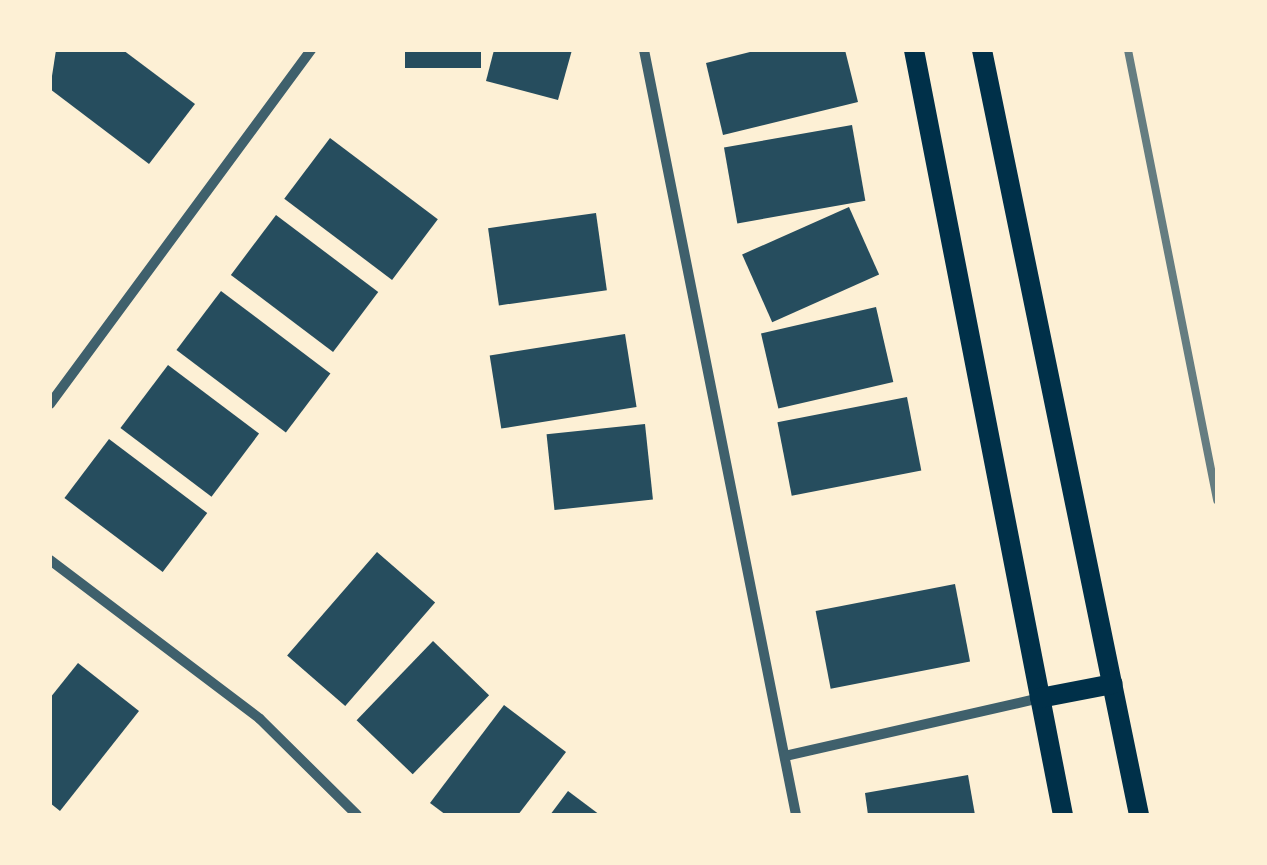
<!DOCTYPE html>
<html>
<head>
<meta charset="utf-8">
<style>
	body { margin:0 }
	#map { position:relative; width:1267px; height:865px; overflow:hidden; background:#fdf0d5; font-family:Overpass,sans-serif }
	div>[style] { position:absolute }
	.building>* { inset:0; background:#264d5e; transform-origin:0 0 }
	.minor>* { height:10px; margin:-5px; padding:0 5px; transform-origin:5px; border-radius:5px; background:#3f606c }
	.secondary>* { height:20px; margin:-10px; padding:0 10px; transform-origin:10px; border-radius:10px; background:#003049 }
	.rail>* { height:8px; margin:-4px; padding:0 4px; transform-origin:4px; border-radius:4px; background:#657d81 }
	span { translate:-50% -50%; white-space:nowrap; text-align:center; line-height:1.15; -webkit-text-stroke:10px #fdf0d5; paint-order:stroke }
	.frame { position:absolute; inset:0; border:52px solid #fdf0d5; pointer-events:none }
</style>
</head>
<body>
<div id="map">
	<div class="building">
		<div style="clip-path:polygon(56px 50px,123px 50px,195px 104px,149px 164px,50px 89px)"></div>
		<div style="left:405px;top:50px;width:76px;height:18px"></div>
		<div style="clip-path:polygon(494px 50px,572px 50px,558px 100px,486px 81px)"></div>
		<div style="clip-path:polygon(758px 50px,845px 50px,858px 102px,723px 135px,706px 63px)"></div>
		<div style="left:852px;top:125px;width:77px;height:130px;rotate:80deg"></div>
		<div style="left:330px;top:138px;width:135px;height:76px;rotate:37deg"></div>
		<div style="left:849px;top:207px;width:74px;height:117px;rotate:66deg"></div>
		<div style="left:596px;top:213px;width:78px;height:109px;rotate:82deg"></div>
		<div style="left:276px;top:215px;width:128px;height:75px;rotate:37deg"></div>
		<div style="left:221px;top:291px;width:137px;height:74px;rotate:37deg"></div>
		<div style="left:876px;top:307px;width:77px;height:118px;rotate:77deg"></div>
		<div style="left:625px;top:334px;width:74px;height:137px;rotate:81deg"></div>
		<div style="left:168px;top:365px;width:114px;height:79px;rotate:37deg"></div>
		<div style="left:907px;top:397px;width:75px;height:132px;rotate:79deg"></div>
		<div style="left:645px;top:424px;width:76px;height:99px;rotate:84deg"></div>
		<div style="left:109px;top:439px;width:123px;height:74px;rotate:37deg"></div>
		<div style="left:377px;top:552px;width:77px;height:137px;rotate:41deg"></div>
		<div style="left:955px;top:584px;width:79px;height:142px;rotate:79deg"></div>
		<div style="left:433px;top:641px;width:78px;height:110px;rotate:44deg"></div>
		<div style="clip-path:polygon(78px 663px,139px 711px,60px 811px,50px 803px,50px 698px)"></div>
		<div style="clip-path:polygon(504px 705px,566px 752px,518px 815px,446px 815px,430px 803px)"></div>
		<div style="clip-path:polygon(968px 775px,975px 815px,868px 815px,865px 793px)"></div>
		<div style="clip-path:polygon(568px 791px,600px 815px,550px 815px)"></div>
	</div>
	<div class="minor">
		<div style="left:644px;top:50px;width:780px;rotate:78.76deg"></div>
		<div style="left:50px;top:404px;width:440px;rotate:-53.6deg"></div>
		<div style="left:50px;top:560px;width:263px;rotate:37.1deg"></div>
		<div style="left:260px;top:719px;width:136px;rotate:44.7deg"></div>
		<div style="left:785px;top:756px;width:262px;rotate:-12.8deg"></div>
	</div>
	<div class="secondary">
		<div style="left:914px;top:50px;width:779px;rotate:78.98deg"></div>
		<div style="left:982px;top:50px;width:781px;rotate:78.4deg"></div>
		<div style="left:1040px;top:698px;width:74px;rotate:-10.9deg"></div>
	</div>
	<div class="rail">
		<div style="left:1128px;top:50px;width:459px;rotate:78.8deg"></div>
	</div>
	<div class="frame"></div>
</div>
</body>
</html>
